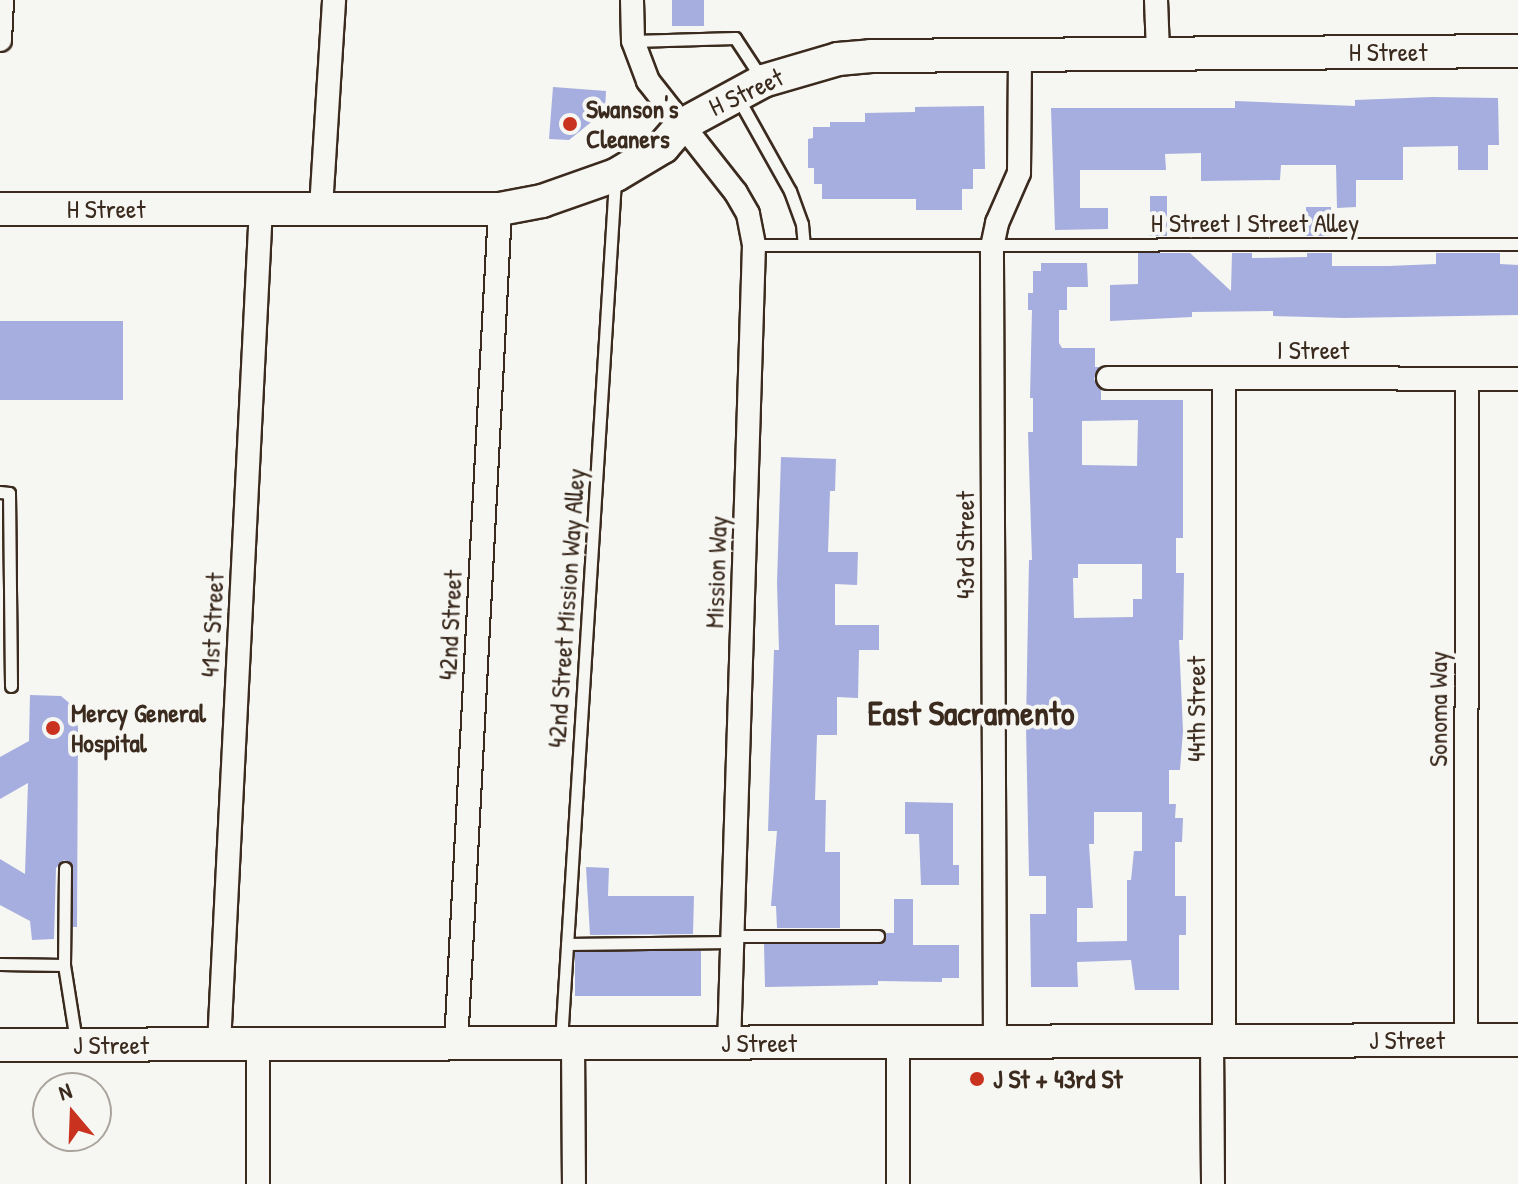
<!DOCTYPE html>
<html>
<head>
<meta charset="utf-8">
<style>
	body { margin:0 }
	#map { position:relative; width:1518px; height:1184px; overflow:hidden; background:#f6f6f2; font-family:"Patrick Hand",sans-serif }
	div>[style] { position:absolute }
	.building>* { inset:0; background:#a5aede; transform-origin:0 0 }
	.roads { filter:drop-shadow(2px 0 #3b2a1e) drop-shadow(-2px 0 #3b2a1e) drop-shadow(0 2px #3b2a1e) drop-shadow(0 -2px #3b2a1e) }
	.lane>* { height:11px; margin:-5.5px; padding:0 5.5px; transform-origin:5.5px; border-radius:5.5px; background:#f6f6f2 }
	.street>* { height:22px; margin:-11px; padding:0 11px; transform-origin:11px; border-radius:11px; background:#f6f6f2 }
	.secondary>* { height:32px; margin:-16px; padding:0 16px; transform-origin:16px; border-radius:16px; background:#f6f6f2 }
	.dots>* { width:22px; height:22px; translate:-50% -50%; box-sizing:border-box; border:4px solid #f6f6f2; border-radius:50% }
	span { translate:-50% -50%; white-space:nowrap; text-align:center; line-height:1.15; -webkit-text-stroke:8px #f6f6f2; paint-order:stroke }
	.street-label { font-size:26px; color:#3b2a1e }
	.poi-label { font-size:26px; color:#3b2a1e; font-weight:700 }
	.left { translate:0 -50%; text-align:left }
	.district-label { font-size:34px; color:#3b2a1e; font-weight:700 }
	.north { position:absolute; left:32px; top:1072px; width:80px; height:80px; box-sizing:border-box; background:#f6f6f2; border:2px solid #aba49d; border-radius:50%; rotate:341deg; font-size:22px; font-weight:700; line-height:32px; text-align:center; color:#3b2a1e }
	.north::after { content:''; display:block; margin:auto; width:28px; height:36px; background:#c8321e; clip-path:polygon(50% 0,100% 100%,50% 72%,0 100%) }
</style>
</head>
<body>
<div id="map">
	<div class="building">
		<div style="left:672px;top:0;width:32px;height:26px"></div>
		<div style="clip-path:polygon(553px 87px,606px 91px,605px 111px,569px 140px,549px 139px)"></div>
		<div style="clip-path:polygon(1432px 97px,1498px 98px,1499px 145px,1488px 145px,1488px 170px,1458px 170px,1458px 146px,1403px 147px,1403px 180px,1356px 180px,1356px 207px,1337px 208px,1336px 165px,1281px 165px,1280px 180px,1201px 181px,1201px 153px,1165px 154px,1166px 170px,1080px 170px,1080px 208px,1108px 208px,1108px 229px,1055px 230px,1051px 108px,1235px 108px,1235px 101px,1355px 106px,1355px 100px)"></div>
		<div style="clip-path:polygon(984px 106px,985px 169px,973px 169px,973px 189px,962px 189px,962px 210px,916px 210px,916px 199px,822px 199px,822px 184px,814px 184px,814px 168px,808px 168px,808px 139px,813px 138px,813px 127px,830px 127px,830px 122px,865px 122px,865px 113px,915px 112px,915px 107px)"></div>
		<div style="left:1150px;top:196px;width:17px;height:40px"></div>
		<div style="left:1306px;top:207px;width:25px;height:29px"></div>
		<div style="clip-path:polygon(1138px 253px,1190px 253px,1231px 291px,1232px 253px,1252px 253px,1252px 258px,1307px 257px,1307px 253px,1332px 253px,1332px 266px,1389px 266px,1436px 264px,1436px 253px,1500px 253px,1500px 264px,1518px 265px,1518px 315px,1344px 318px,1273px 316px,1273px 311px,1192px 312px,1192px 317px,1110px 321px,1110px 285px,1138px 284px)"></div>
		<div style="clip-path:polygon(evenodd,1041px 263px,1087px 263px,1088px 287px,1067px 287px,1067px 310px,1059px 310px,1059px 343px,1062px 348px,1095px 348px,1095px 367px,1100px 367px,1094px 379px,1101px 390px,1101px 400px,1183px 400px,1183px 538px,1176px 538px,1176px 573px,1184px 573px,1183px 640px,1179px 640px,1183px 731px,1180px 770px,1169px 770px,1169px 804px,1176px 804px,1175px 818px,1183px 818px,1182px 842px,1175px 842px,1175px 896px,1186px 896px,1186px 935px,1179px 935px,1179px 990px,1135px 990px,1131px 960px,1077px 962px,1078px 987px,1031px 987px,1030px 914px,1046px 914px,1046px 876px,1029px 876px,1026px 726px,1029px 560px,1032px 560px,1028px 432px,1033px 432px,1033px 398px,1030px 398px,1032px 310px,1028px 310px,1028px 293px,1033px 293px,1033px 271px,1041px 271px,1041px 263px,1138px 420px,1137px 466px,1082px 465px,1082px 421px,1138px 420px,1041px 263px,1078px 564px,1142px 564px,1142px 599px,1133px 599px,1133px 617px,1074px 618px,1073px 578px,1078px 578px,1078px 564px,1041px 263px,1094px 812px,1142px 812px,1142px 851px,1134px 851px,1131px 880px,1127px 880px,1127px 941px,1077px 942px,1077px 908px,1093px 908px,1089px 844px,1094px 844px,1094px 812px)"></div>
		<div style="left:0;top:321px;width:123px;height:79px"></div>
		<div style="clip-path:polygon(781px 457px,836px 459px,835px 491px,830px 491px,828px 552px,858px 552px,857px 585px,835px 584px,835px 625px,879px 625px,879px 650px,859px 650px,858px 698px,837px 697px,837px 735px,817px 735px,815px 800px,826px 800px,825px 852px,840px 852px,840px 928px,777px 928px,776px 906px,771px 906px,777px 831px,768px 831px,769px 800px,774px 650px,779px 650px,777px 583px)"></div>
		<div style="clip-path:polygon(30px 695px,61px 696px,74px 707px,78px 728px,77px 927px,73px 927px,73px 867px,64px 860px,56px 868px,54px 939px,32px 940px,30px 921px,0 905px,0 859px,25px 874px,28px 783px,0 799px,0 757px,29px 741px)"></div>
		<div style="clip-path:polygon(905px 802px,953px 803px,953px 865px,959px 865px,959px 885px,921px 885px,919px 834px,905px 834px)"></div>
		<div style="clip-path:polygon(586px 867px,609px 868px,608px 896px,694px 896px,693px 934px,590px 935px)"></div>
		<div style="clip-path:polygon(894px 899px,913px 899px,913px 945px,959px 945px,959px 978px,942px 978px,942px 982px,878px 981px,878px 985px,765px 987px,764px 944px,882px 944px,886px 933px,894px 933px)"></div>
		<div style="left:701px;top:951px;width:45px;height:126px;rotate:90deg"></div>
	</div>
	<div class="roads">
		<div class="lane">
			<div style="left:633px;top:41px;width:102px;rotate:-1.7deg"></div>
			<div style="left:735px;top:38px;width:49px;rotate:56.6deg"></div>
			<div style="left:738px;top:98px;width:107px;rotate:60.8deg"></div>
			<div style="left:790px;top:191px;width:35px;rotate:70deg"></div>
			<div style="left:802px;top:224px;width:21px;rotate:85deg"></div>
			<div style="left:754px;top:245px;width:764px;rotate:-0.07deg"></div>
			<div style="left:0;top:492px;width:9px;rotate:6deg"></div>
			<div style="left:9px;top:493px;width:193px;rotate:89.4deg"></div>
			<div style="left:732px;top:936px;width:146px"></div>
			<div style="left:567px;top:944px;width:165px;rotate:-0.7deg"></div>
			<div style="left:0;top:964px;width:64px;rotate:0.9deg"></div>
			<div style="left:64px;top:965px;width:77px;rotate:81deg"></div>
			<div style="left:64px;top:965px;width:97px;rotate:-89.4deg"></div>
			<div style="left:561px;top:1041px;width:863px;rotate:-86.41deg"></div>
		</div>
		<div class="street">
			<div style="left:632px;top:0;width:41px;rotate:88.6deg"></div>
			<div style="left:633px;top:41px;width:43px;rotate:69.4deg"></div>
			<div style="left:648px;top:81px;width:142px;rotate:51.8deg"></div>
			<div style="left:736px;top:193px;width:24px;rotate:60deg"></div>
			<div style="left:748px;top:214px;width:32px;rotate:79deg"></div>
			<div style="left:754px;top:245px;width:798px;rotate:91.79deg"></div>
			<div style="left:1156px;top:0;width:53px;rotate:87.8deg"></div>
			<div style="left:0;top:40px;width:40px;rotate:-87.1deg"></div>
			<div style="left:321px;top:208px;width:208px;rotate:-86.4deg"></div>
			<div style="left:1108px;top:378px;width:410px;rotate:0.1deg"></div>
			<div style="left:1212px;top:1040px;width:144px;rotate:89.6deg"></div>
			<div style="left:1224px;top:1040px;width:662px;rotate:-90deg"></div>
			<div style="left:1466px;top:1040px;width:661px;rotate:-89.91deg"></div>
			<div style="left:995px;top:1041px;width:794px;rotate:-90.22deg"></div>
			<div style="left:992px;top:247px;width:25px;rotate:-78deg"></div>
			<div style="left:997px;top:223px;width:55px;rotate:-66.3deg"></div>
			<div style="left:1019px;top:173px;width:119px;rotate:-89.5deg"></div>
			<div style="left:898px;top:1042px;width:142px;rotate:90deg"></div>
			<div style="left:456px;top:1044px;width:836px;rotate:-86.98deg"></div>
			<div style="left:573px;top:1044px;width:140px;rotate:89.6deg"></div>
			<div style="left:219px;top:1045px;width:838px;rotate:-87.13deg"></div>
			<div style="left:258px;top:1184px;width:140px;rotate:-90deg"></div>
		</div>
		<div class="secondary">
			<div style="left:0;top:209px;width:500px"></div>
			<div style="left:500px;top:209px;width:43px;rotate:-10.8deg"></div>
			<div style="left:542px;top:201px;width:78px;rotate:-19.4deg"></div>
			<div style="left:616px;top:175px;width:55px;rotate:-30.8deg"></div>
			<div style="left:663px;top:147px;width:29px;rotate:-49deg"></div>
			<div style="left:682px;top:125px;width:92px;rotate:-28.5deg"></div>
			<div style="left:763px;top:81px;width:78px;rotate:-16.3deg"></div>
			<div style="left:838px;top:59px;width:33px;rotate:-5deg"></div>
			<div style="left:871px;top:56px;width:647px;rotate:-0.44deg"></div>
			<div style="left:0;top:1045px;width:1518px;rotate:-0.19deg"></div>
		</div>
	</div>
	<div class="dots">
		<div style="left:570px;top:124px;background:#c8321e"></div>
		<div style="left:53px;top:728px;background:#c8321e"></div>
		<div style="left:977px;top:1079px;background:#c8321e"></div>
	</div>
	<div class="street-label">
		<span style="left:1388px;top:52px">H Street</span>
		<span style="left:746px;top:92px;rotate:-25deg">H Street</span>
		<span style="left:106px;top:209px">H Street</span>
		<span style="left:1255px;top:223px">H Street I Street Alley</span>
		<span style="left:1313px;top:350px">I Street</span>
		<span style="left:965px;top:545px;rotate:-90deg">43rd Street</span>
		<span style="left:716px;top:572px;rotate:-88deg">Mission Way</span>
		<span style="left:566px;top:608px;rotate:-86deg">42nd Street Mission Way Alley</span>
		<span style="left:212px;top:625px;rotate:-87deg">41st Street</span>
		<span style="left:450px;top:625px;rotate:-87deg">42nd Street</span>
		<span style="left:1196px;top:709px;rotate:-90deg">44th Street</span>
		<span style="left:1438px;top:709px;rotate:-90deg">Sonoma Way</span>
		<span style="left:1407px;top:1040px">J Street</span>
		<span style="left:759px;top:1043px">J Street</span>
		<span style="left:111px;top:1045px">J Street</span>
	</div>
	<div class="poi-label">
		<span class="left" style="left:586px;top:124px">Swanson's<br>Cleaners</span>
		<span class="left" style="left:71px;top:728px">Mercy General<br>Hospital</span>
		<span class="left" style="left:993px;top:1079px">J St + 43rd St</span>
	</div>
	<div class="district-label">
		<span style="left:971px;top:714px">East Sacramento</span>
	</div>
	<div class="north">N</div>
</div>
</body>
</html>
